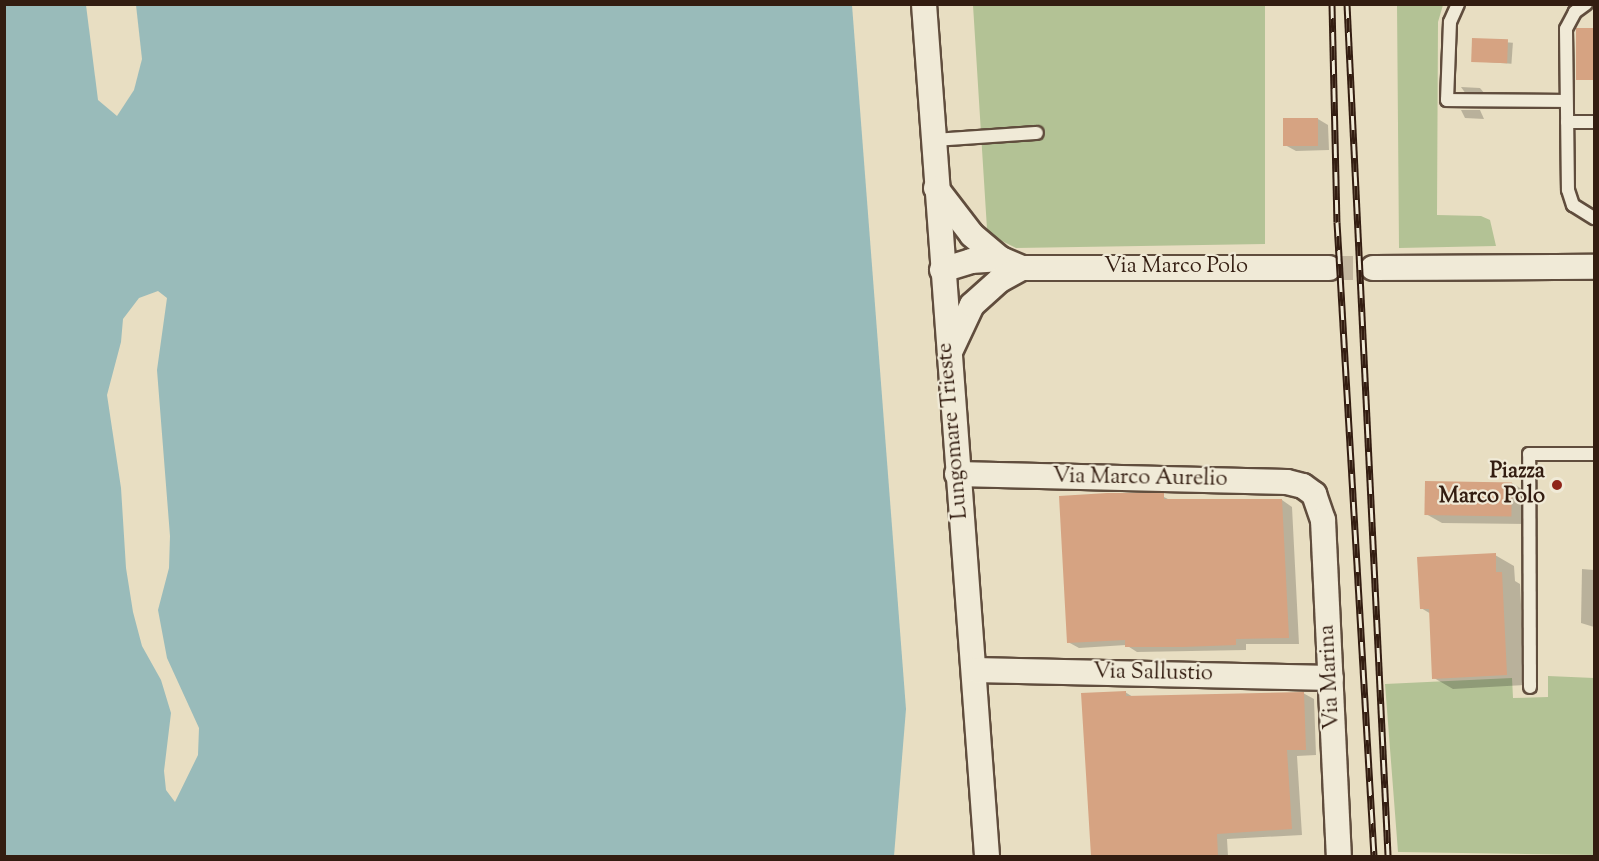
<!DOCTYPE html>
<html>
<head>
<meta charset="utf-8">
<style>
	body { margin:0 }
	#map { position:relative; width:1599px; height:861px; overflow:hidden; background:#e8dec2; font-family:"Sorts Mill Goudy",serif }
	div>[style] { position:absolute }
	.green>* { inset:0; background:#b3c295 }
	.water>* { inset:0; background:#99bbba }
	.pier>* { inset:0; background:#e8dec2 }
	.shadow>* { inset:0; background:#0003; transform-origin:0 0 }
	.building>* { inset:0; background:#d6a382; transform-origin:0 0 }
	.minor-tunnel>* { height:24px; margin-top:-12px; transform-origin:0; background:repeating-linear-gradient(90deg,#c4b79f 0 24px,transparent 0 36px) }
	.roads { filter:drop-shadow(2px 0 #604d3d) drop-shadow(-2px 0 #604d3d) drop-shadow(0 2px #604d3d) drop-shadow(0 -2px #604d3d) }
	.service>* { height:12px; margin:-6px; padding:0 6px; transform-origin:6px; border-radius:6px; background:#f0ead7 }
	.minor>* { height:24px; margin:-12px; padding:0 12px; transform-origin:12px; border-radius:12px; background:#f0ead7 }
	.rail>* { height:7px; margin-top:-3.5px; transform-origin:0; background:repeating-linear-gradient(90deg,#f0ead7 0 14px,#331d11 0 28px); box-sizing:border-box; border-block:2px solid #331d11 }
	.dots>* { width:16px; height:16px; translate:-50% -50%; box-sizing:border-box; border:3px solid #f0ead7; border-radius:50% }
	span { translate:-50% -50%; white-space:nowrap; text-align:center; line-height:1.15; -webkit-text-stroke:4.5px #f0ead7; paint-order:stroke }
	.street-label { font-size:22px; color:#331d11 }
	.poi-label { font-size:22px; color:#331d11; font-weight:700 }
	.right { translate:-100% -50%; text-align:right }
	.frame { position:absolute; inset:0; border:6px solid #331d11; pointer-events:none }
</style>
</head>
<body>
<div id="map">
	<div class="green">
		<div style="clip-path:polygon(973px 5px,1265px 5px,1265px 244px,1016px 248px,994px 237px,987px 229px)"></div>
		<div style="clip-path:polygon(1397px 5px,1443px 5px,1438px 22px,1437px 215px,1481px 216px,1490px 220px,1496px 246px,1399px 248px)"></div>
		<div style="clip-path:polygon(1548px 676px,1594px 678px,1594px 855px,1398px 852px,1385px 684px,1512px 678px,1513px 698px,1548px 697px)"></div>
	</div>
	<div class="water">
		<div style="clip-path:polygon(5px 5px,852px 5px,906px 709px,894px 856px,5px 856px)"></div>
	</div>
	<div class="pier">
		<div style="clip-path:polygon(86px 5px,136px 5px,142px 59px,134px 90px,117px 116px,98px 100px)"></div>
		<div style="clip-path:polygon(158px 291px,167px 298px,157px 370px,170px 536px,169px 568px,158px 610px,167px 658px,199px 728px,198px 755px,175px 802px,166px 790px,164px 771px,171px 713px,161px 680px,142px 646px,133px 612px,126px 568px,121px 488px,107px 395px,121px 342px,123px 319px,139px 298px)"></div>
	</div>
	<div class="shadow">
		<div style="left:1576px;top:31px;width:18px;height:48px"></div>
		<div style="left:1474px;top:40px;width:39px;height:21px;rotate:4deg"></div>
		<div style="clip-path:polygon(1461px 87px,1480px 88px,1485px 94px,1466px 94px)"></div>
		<div style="clip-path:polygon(1461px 110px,1480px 110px,1484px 119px,1465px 118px)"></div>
		<div style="clip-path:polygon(1318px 119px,1328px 125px,1329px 150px,1296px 151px,1285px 145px)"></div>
		<div style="clip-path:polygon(1427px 482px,1512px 483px,1528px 493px,1528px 524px,1442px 523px,1426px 514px)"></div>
		<div style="clip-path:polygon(1160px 495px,1170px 500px,1282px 500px,1292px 507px,1299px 644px,1246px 644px,1246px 650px,1137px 652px,1126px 645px,1079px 648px,1068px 642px)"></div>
		<div style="clip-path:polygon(1495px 555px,1514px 566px,1515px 581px,1520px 584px,1525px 685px,1453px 689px,1434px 678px,1431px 614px,1421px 608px)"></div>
		<div style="clip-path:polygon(1582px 569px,1594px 570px,1594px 627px,1581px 623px)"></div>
		<div style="clip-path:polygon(1125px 692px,1133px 697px,1303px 693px,1314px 699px,1316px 755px,1297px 756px,1302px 835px,1227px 839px,1228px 856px,1092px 856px,1082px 694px)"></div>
	</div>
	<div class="building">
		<div style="left:1576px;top:28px;width:18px;height:52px"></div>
		<div style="left:1472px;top:38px;width:36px;height:24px;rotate:2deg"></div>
		<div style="left:1283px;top:118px;width:35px;height:28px"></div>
		<div style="left:1425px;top:481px;width:87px;height:34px;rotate:1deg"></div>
		<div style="clip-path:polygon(1107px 493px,1164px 493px,1164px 499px,1282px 499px,1289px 638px,1236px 639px,1236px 645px,1183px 647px,1125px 647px,1125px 640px,1067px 643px,1059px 496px)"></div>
		<div style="clip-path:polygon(1496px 553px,1496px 572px,1502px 572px,1507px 675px,1432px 679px,1429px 609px,1420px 609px,1417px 557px)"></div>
		<div style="clip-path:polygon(1126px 691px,1126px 696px,1304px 692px,1306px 750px,1287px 750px,1292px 829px,1217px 834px,1218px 856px,1091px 856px,1081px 693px)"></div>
	</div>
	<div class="minor-tunnel">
		<div style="left:1329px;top:268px;width:44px"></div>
	</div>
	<div class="roads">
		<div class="service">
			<div style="left:1458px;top:4px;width:20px;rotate:114deg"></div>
			<div style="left:1450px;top:22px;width:78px;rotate:92.2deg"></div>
			<div style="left:1447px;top:100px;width:119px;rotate:0.5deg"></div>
			<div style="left:1586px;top:4px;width:14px;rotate:144deg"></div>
			<div style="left:1575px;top:12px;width:19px;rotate:118deg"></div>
			<div style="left:1566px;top:29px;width:161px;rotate:89.3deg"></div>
			<div style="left:1568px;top:190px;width:16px;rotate:72deg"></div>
			<div style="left:1573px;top:205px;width:25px;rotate:32deg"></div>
			<div style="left:1567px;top:122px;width:27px"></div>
			<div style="left:933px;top:140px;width:104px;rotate:-3.9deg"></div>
			<div style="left:1530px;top:687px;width:233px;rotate:-90.2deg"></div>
			<div style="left:1529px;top:454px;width:65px"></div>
		</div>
		<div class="minor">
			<div style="left:924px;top:4px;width:854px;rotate:85.77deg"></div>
			<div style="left:936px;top:188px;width:59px;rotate:52.5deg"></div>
			<div style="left:972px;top:235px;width:38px;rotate:40deg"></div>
			<div style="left:1001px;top:259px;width:23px;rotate:23deg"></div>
			<div style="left:1022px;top:268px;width:307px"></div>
			<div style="left:1373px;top:268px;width:221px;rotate:-0.3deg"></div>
			<div style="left:942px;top:270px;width:30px;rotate:-17deg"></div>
			<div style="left:971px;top:261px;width:30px;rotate:-4deg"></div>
			<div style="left:950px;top:352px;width:52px;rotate:-64.9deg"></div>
			<div style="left:972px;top:305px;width:38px;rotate:-42deg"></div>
			<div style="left:1000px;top:280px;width:25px;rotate:-29deg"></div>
			<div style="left:957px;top:474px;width:330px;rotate:1.4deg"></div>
			<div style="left:1287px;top:482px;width:16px;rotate:14deg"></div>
			<div style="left:1303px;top:486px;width:14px;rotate:36deg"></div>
			<div style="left:1314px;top:494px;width:28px;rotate:71deg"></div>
			<div style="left:1323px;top:520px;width:336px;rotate:87.3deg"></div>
			<div style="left:975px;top:670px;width:356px;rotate:1.3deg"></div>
		</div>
	</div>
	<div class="rail">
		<div style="left:1332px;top:4px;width:218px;rotate:88.7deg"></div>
		<div style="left:1337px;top:222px;width:635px;rotate:86.66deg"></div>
		<div style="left:1347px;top:4px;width:853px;rotate:87.24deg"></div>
	</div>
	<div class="dots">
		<div style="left:1557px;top:485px;background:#8f2418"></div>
	</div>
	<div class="street-label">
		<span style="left:1176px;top:268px">Via Marco Polo</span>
		<span style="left:954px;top:431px;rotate:-95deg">Lungomare Trieste</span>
		<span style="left:1140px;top:479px;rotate:1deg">Via Marco Aurelio</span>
		<span style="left:1153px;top:674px;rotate:1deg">Via Sallustio</span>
		<span style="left:1331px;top:677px;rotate:-93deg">Via Marina</span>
	</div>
	<div class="poi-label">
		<span class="right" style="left:1545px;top:485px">Piazza<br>Marco Polo</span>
	</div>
	<div class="frame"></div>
</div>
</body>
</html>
